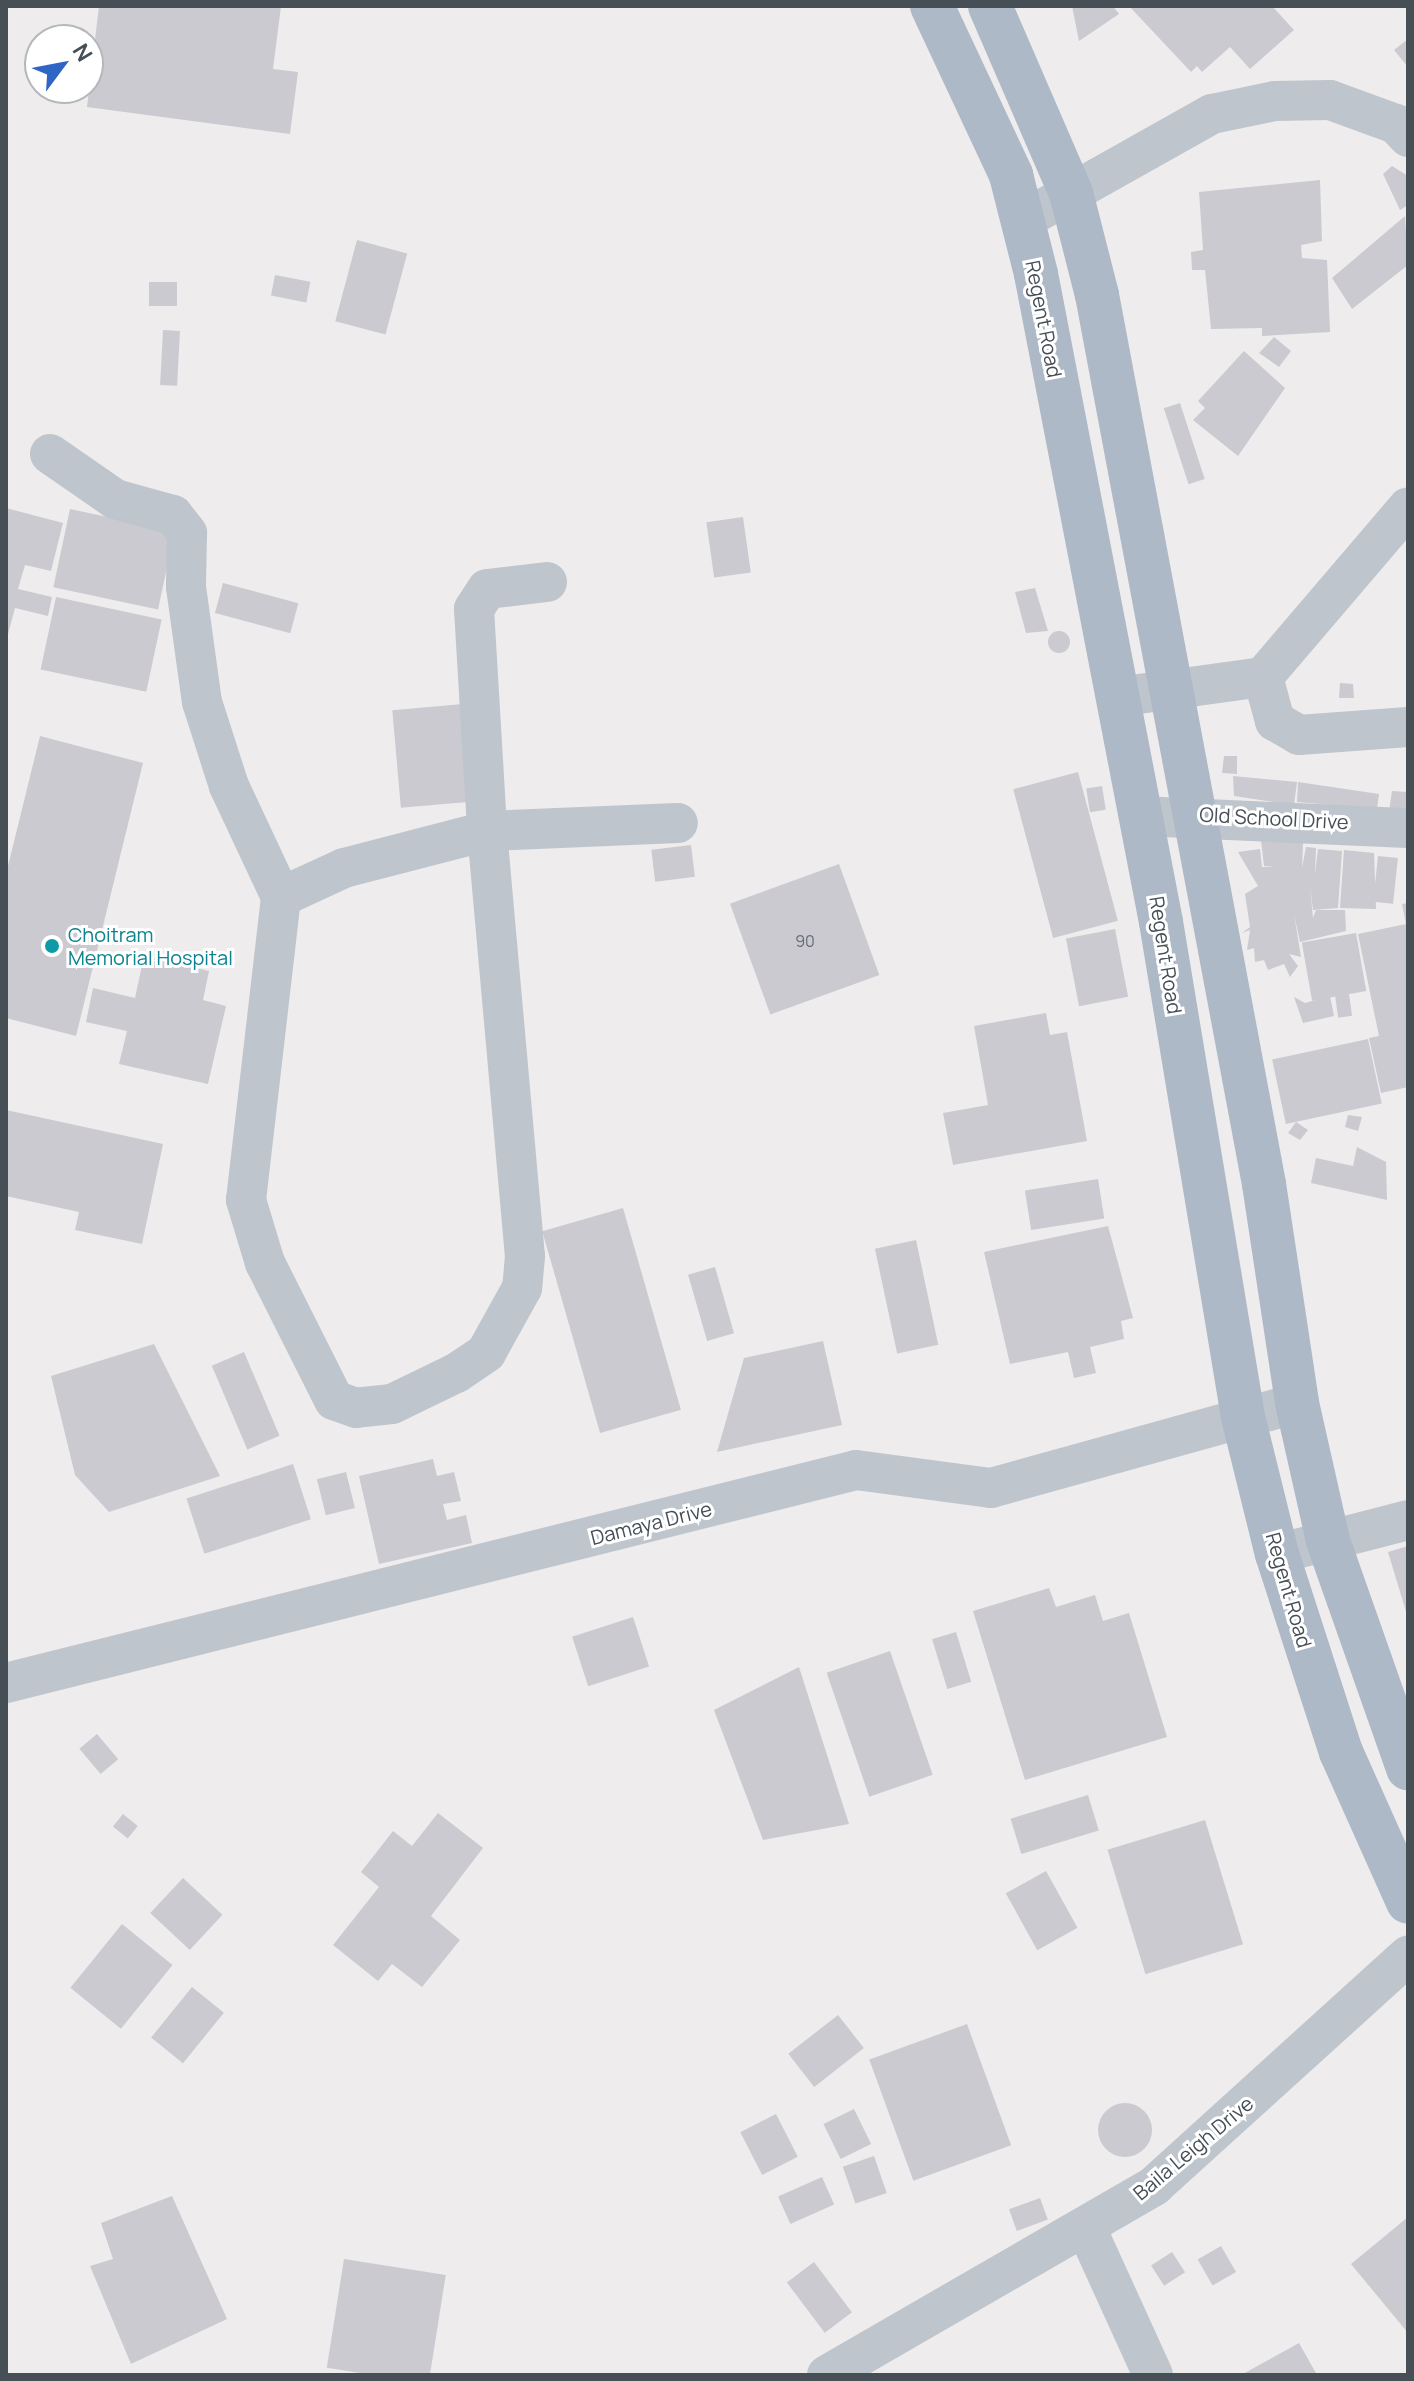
<!DOCTYPE html>
<html>
<head>
<meta charset="utf-8">
<style>
	body { margin:0 }
	#map { position:relative; width:1414px; height:2381px; overflow:hidden; background:#eeecec; font-family:Manrope,sans-serif }
	div>[style] { position:absolute }
	.building>* { inset:0; background:#cacad0; transform-origin:0 0 }
	.round { border-radius:50% }
	.minor>* { height:40px; margin:-20px; padding:0 20px; transform-origin:20px; border-radius:20px; background:#bec5cc }
	.major>* { height:44px; margin:-22px; padding:0 22px; transform-origin:22px; border-radius:22px; background:#aeb9c7 }
	.dots>* { width:22px; height:22px; translate:-50% -50%; box-sizing:border-box; border:4px solid #fff; border-radius:50% }
	span { translate:-50% -50%; white-space:nowrap; text-align:center; line-height:1.15; -webkit-text-stroke:6px #fff; paint-order:stroke }
	.number-label { font-size:16px; color:#676d74 }
	.number-label span { -webkit-text-stroke-width:0 }
	.street-label { font-size:20px; color:#464e56 }
	.culture-label { font-size:20px; color:#0d838f }
	.left { translate:0 -50%; text-align:left }
	.frame { position:absolute; inset:0; border:8px solid #464e56; pointer-events:none }
	.north { position:absolute; left:24px; top:24px; width:80px; height:80px; box-sizing:border-box; background:#fff; border:2px solid #b5b8bb; border-radius:50%; rotate:58deg; font-size:22px; font-weight:700; line-height:32px; text-align:center; color:#464e56 }
	.north::after { content:''; display:block; margin:auto; width:28px; height:36px; background:#2f65c5; clip-path:polygon(50% 0,100% 100%,50% 72%,0 100%) }
</style>
</head>
<body>
<div id="map">
	<div class="building">
		<div style="clip-path:polygon(99px 6px,281px 6px,273px 69px,298px 72px,290px 134px,87px 107px)"></div>
		<div style="clip-path:polygon(1072px 6px,1113px 6px,1119px 14px,1079px 41px)"></div>
		<div style="clip-path:polygon(1129px 6px,1272px 6px,1294px 30px,1250px 69px,1230px 47px,1202px 72px,1197px 66px,1191px 72px)"></div>
		<div style="clip-path:polygon(1408px 39px,1408px 67px,1394px 50px)"></div>
		<div style="clip-path:polygon(1392px 166px,1408px 176px,1408px 205px,1400px 210px,1383px 174px)"></div>
		<div style="clip-path:polygon(1320px 180px,1322px 241px,1301px 245px,1302px 258px,1327px 260px,1330px 332px,1262px 336px,1262px 328px,1211px 329px,1205px 270px,1192px 270px,1191px 252px,1203px 250px,1199px 192px)"></div>
		<div style="clip-path:polygon(1405px 216px,1408px 265px,1352px 309px,1332px 278px)"></div>
		<div style="left:357px;top:240px;width:52px;height:84px;rotate:15deg"></div>
		<div style="left:275px;top:275px;width:36px;height:21px;rotate:11deg"></div>
		<div style="left:177px;top:282px;width:24px;height:28px;rotate:90deg"></div>
		<div style="left:163px;top:330px;width:17px;height:55px;rotate:3deg"></div>
		<div style="clip-path:polygon(1274px 337px,1291px 351px,1279px 367px,1259px 353px)"></div>
		<div style="clip-path:polygon(1244px 351px,1285px 388px,1238px 456px,1193px 420px,1205px 408px,1198px 401px)"></div>
		<div style="left:1180px;top:403px;width:80px;height:17px;rotate:72deg"></div>
		<div style="clip-path:polygon(6px 508px,63px 523px,51px 571px,25px 565px,18px 589px,52px 597px,48px 616px,15px 608px,7px 638px)"></div>
		<div style="left:70px;top:509px;width:107px;height:80px;rotate:12deg"></div>
		<div style="left:743px;top:517px;width:56px;height:37px;rotate:82deg"></div>
		<div style="left:223px;top:583px;width:78px;height:31px;rotate:15deg"></div>
		<div style="clip-path:polygon(1035px 588px,1048px 631px,1026px 633px,1015px 592px)"></div>
		<div style="left:56px;top:597px;width:108px;height:74px;rotate:12deg"></div>
		<div class="round" style="left:1048px;top:631px;width:22px;height:22px"></div>
		<div style="clip-path:polygon(1340px 683px,1353px 684px,1354px 698px,1339px 698px)"></div>
		<div style="left:474px;top:703px;width:98px;height:82px;rotate:85deg"></div>
		<div style="clip-path:polygon(40px 736px,143px 763px,76px 1036px,6px 1018px,6px 874px)"></div>
		<div style="clip-path:polygon(1224px 756px,1237px 756px,1237px 774px,1222px 773px)"></div>
		<div style="left:1078px;top:772px;width:154px;height:67px;rotate:75deg"></div>
		<div style="clip-path:polygon(1233px 776px,1297px 782px,1294px 805px,1234px 796px)"></div>
		<div style="clip-path:polygon(1298px 782px,1379px 794px,1377px 809px,1297px 802px)"></div>
		<div style="left:1102px;top:786px;width:24px;height:16px;rotate:81deg"></div>
		<div style="clip-path:polygon(1392px 791px,1408px 792px,1408px 813px,1389px 811px)"></div>
		<div style="clip-path:polygon(1261px 840px,1303px 843px,1302px 868px,1306px 847px,1316px 848px,1315px 874px,1318px 849px,1342px 851px,1338px 908px,1313px 910px,1310px 886px,1313px 918px,1316px 910px,1345px 910px,1346px 931px,1300px 942px,1294px 914px,1301px 957px,1289px 954px,1298px 966px,1290px 977px,1284px 964px,1268px 970px,1264px 960px,1255px 962px,1254px 948px,1247px 950px,1250px 930px,1242px 933px,1250px 927px,1245px 894px,1258px 886px,1238px 852px,1260px 849px,1262px 867px,1274px 867px,1264px 866px)"></div>
		<div style="left:691px;top:845px;width:32px;height:40px;rotate:83deg"></div>
		<div style="clip-path:polygon(1344px 850px,1374px 853px,1376px 909px,1340px 908px)"></div>
		<div style="left:1378px;top:856px;width:20px;height:46px;rotate:6deg"></div>
		<div style="left:839px;top:864px;width:118px;height:116px;rotate:70deg"></div>
		<div style="clip-path:polygon(1408px 903px,1408px 1087px,1381px 1093px,1369px 1038px,1379px 1036px,1358px 934px,1406px 924px,1402px 904px)"></div>
		<div style="left:1115px;top:929px;width:69px;height:50px;rotate:79deg"></div>
		<div style="left:1356px;top:933px;width:59px;height:55px;rotate:80deg"></div>
		<div style="clip-path:polygon(144px 956px,209px 971px,203px 1000px,226px 1006px,208px 1084px,119px 1064px,127px 1031px,86px 1022px,93px 988px,135px 998px)"></div>
		<div style="left:1349px;top:994px;width:22px;height:14px;rotate:82deg"></div>
		<div style="clip-path:polygon(1330px 996px,1334px 1016px,1303px 1023px,1294px 997px,1305px 1003px)"></div>
		<div style="clip-path:polygon(1046px 1013px,1050px 1035px,1067px 1032px,1087px 1141px,953px 1165px,943px 1113px,988px 1105px,974px 1026px)"></div>
		<div style="left:1368px;top:1039px;width:66px;height:98px;rotate:78deg"></div>
		<div style="clip-path:polygon(6px 1110px,163px 1144px,142px 1244px,75px 1230px,79px 1212px,6px 1196px)"></div>
		<div style="clip-path:polygon(1348px 1115px,1362px 1117px,1358px 1131px,1345px 1127px)"></div>
		<div style="clip-path:polygon(1296px 1122px,1308px 1130px,1300px 1140px,1288px 1133px)"></div>
		<div style="clip-path:polygon(1357px 1147px,1386px 1162px,1387px 1200px,1311px 1183px,1316px 1158px,1353px 1166px)"></div>
		<div style="left:1098px;top:1179px;width:40px;height:74px;rotate:81deg"></div>
		<div style="left:623px;top:1208px;width:210px;height:84px;rotate:74deg"></div>
		<div style="clip-path:polygon(1108px 1226px,1133px 1318px,1121px 1321px,1124px 1339px,1090px 1347px,1096px 1373px,1074px 1378px,1068px 1352px,1010px 1364px,984px 1252px)"></div>
		<div style="left:916px;top:1240px;width:107px;height:42px;rotate:78deg"></div>
		<div style="left:715px;top:1267px;width:69px;height:28px;rotate:74deg"></div>
		<div style="clip-path:polygon(823px 1341px,842px 1425px,717px 1452px,744px 1358px)"></div>
		<div style="clip-path:polygon(154px 1344px,220px 1476px,109px 1512px,75px 1475px,51px 1376px)"></div>
		<div style="left:244px;top:1352px;width:91px;height:35px;rotate:67deg"></div>
		<div style="clip-path:polygon(433px 1459px,437px 1476px,454px 1472px,461px 1501px,443px 1504px,447px 1520px,466px 1515px,472px 1543px,379px 1564px,359px 1476px)"></div>
		<div style="left:293px;top:1464px;width:58px;height:112px;rotate:72deg"></div>
		<div style="left:346px;top:1472px;width:37px;height:30px;rotate:76deg"></div>
		<div style="clip-path:polygon(1408px 1546px,1408px 1614px,1407px 1615px,1388px 1552px)"></div>
		<div style="clip-path:polygon(1049px 1588px,1056px 1607px,1095px 1595px,1103px 1621px,1129px 1613px,1167px 1737px,1025px 1780px,973px 1611px)"></div>
		<div style="left:633px;top:1617px;width:52px;height:64px;rotate:72deg"></div>
		<div style="left:956px;top:1632px;width:52px;height:25px;rotate:73deg"></div>
		<div style="left:890px;top:1651px;width:131px;height:67px;rotate:71deg"></div>
		<div style="clip-path:polygon(799px 1667px,849px 1824px,763px 1840px,714px 1710px)"></div>
		<div style="left:97px;top:1734px;width:33px;height:23px;rotate:50deg"></div>
		<div style="left:1088px;top:1795px;width:37px;height:81px;rotate:73deg"></div>
		<div style="clip-path:polygon(438px 1813px,483px 1848px,431px 1916px,460px 1940px,422px 1987px,392px 1964px,378px 1981px,333px 1945px,379px 1887px,361px 1872px,393px 1831px,412px 1846px)"></div>
		<div style="left:123px;top:1814px;width:19px;height:16px;rotate:39deg"></div>
		<div style="left:1205px;top:1820px;width:130px;height:102px;rotate:73deg"></div>
		<div style="left:1046px;top:1871px;width:65px;height:46px;rotate:61deg"></div>
		<div style="left:183px;top:1878px;width:54px;height:48px;rotate:43deg"></div>
		<div style="left:122px;top:1924px;width:65px;height:82px;rotate:39deg"></div>
		<div style="left:192px;top:1987px;width:41px;height:65px;rotate:39deg"></div>
		<div style="left:838px;top:2015px;width:42px;height:63px;rotate:52deg"></div>
		<div style="left:967px;top:2024px;width:129px;height:104px;rotate:70deg"></div>
		<div class="round" style="left:1098px;top:2103px;width:54px;height:54px"></div>
		<div style="left:854px;top:2109px;width:39px;height:34px;rotate:64deg"></div>
		<div style="left:776px;top:2114px;width:48px;height:40px;rotate:63deg"></div>
		<div style="left:874px;top:2156px;width:39px;height:33px;rotate:71deg"></div>
		<div style="left:822px;top:2177px;width:30px;height:48px;rotate:66deg"></div>
		<div style="clip-path:polygon(172px 2196px,227px 2319px,131px 2364px,90px 2266px,113px 2259px,101px 2223px)"></div>
		<div style="left:1040px;top:2198px;width:23px;height:33px;rotate:70deg"></div>
		<div style="clip-path:polygon(1408px 2217px,1408px 2333px,1351px 2264px)"></div>
		<div style="left:1221px;top:2246px;width:30px;height:27px;rotate:60deg"></div>
		<div style="left:1172px;top:2252px;width:24px;height:25px;rotate:57deg"></div>
		<div style="left:344px;top:2259px;width:103px;height:110px;rotate:9deg"></div>
		<div style="left:814px;top:2262px;width:63px;height:34px;rotate:53deg"></div>
		<div style="clip-path:polygon(1299px 2343px,1317px 2375px,1241px 2375px)"></div>
	</div>
	<div class="minor">
		<div style="left:1023px;top:220px;width:217px;rotate:-29.3deg"></div>
		<div style="left:1212px;top:114px;width:64px;rotate:-11.7deg"></div>
		<div style="left:1275px;top:101px;width:55px;rotate:-1deg"></div>
		<div style="left:1330px;top:100px;width:70px;rotate:20deg"></div>
		<div style="left:1396px;top:124px;width:18px;rotate:47deg"></div>
		<div style="left:50px;top:454px;width:79px;rotate:34.7deg"></div>
		<div style="left:115px;top:499px;width:60px;rotate:15.4deg"></div>
		<div style="left:173px;top:515px;width:23px;rotate:52deg"></div>
		<div style="left:187px;top:533px;width:54px;rotate:91.1deg"></div>
		<div style="left:186px;top:587px;width:116px;rotate:82.1deg"></div>
		<div style="left:202px;top:702px;width:88px;rotate:72.2deg"></div>
		<div style="left:229px;top:786px;width:123px;rotate:64.9deg"></div>
		<div style="left:547px;top:582px;width:60px;rotate:173.3deg"></div>
		<div style="left:487px;top:589px;width:24px;rotate:123deg"></div>
		<div style="left:474px;top:609px;width:222px;rotate:86.6deg"></div>
		<div style="left:487px;top:831px;width:427px;rotate:84.9deg"></div>
		<div style="left:525px;top:1256px;width:32px;rotate:95deg"></div>
		<div style="left:522px;top:1288px;width:74px;rotate:119deg"></div>
		<div style="left:486px;top:1353px;width:36px;rotate:146deg"></div>
		<div style="left:456px;top:1373px;width:71px;rotate:154.2deg"></div>
		<div style="left:392px;top:1404px;width:36px;rotate:174deg"></div>
		<div style="left:356px;top:1408px;width:23px;rotate:-160deg"></div>
		<div style="left:334px;top:1400px;width:153px;rotate:-116.7deg"></div>
		<div style="left:265px;top:1263px;width:66px;rotate:-106.8deg"></div>
		<div style="left:246px;top:1200px;width:305px;rotate:-83.4deg"></div>
		<div style="left:281px;top:897px;width:69px;rotate:-24.7deg"></div>
		<div style="left:344px;top:868px;width:148px;rotate:-14.5deg"></div>
		<div style="left:487px;top:831px;width:191px;rotate:-2.4deg"></div>
		<div style="left:1263px;top:677px;width:223px;rotate:-49.5deg"></div>
		<div style="left:1117px;top:697px;width:147px;rotate:-7.8deg"></div>
		<div style="left:1263px;top:677px;width:46px;rotate:74.7deg"></div>
		<div style="left:1275px;top:721px;width:28px;rotate:30deg"></div>
		<div style="left:1299px;top:735px;width:109px;rotate:-4.2deg"></div>
		<div style="left:1141px;top:816px;width:267px;rotate:2.6deg"></div>
		<div style="left:1277px;top:1554px;width:135px;rotate:-14.5deg"></div>
		<div style="left:6px;top:1683px;width:876px;rotate:-14.07deg"></div>
		<div style="left:856px;top:1470px;width:136px;rotate:7.6deg"></div>
		<div style="left:991px;top:1488px;width:318px;rotate:-15.5deg"></div>
		<div style="left:1087px;top:2230px;width:159px;rotate:65.5deg"></div>
		<div style="left:827px;top:2375px;width:378px;rotate:-30deg"></div>
		<div style="left:1154px;top:2186px;width:343px;rotate:-42.2deg"></div>
	</div>
	<div class="major">
		<div style="left:932px;top:6px;width:187px;rotate:64.9deg"></div>
		<div style="left:1011px;top:175px;width:102px;rotate:75.8deg"></div>
		<div style="left:1036px;top:274px;width:660px;rotate:79.08deg"></div>
		<div style="left:1161px;top:922px;width:502px;rotate:80.59deg"></div>
		<div style="left:1243px;top:1417px;width:141px;rotate:76.1deg"></div>
		<div style="left:1277px;top:1554px;width:208px;rotate:72.1deg"></div>
		<div style="left:1341px;top:1752px;width:164px;rotate:65.9deg"></div>
		<div style="left:990px;top:6px;width:204px;rotate:66.6deg"></div>
		<div style="left:1071px;top:193px;width:105px;rotate:75.7deg"></div>
		<div style="left:1097px;top:295px;width:905px;rotate:79.36deg"></div>
		<div style="left:1264px;top:1184px;width:221px;rotate:81.4deg"></div>
		<div style="left:1297px;top:1403px;width:141px;rotate:77.3deg"></div>
		<div style="left:1328px;top:1541px;width:241px;rotate:70.6deg"></div>
	</div>
	<div class="dots">
		<div style="left:52px;top:946px;background:#0f9aa8"></div>
	</div>
	<div class="number-label">
		<span style="left:805px;top:941px">90</span>
	</div>
	<div class="street-label">
		<span style="left:1044px;top:319px;rotate:79deg">Regent Road</span>
		<span style="left:1274px;top:818px;rotate:3deg">Old School Drive</span>
		<span style="left:1166px;top:955px;rotate:81deg">Regent Road</span>
		<span style="left:651px;top:1523px;rotate:-14deg">Damaya Drive</span>
		<span style="left:1289px;top:1590px;rotate:74deg">Regent Road</span>
		<span style="left:1193px;top:2148px;rotate:-40deg">Baila Leigh Drive</span>
	</div>
	<div class="culture-label">
		<span class="left" style="left:68px;top:946px">Choitram<br>Memorial Hospital</span>
	</div>
	<div class="frame"></div>
	<div class="north">N</div>
</div>
</body>
</html>
